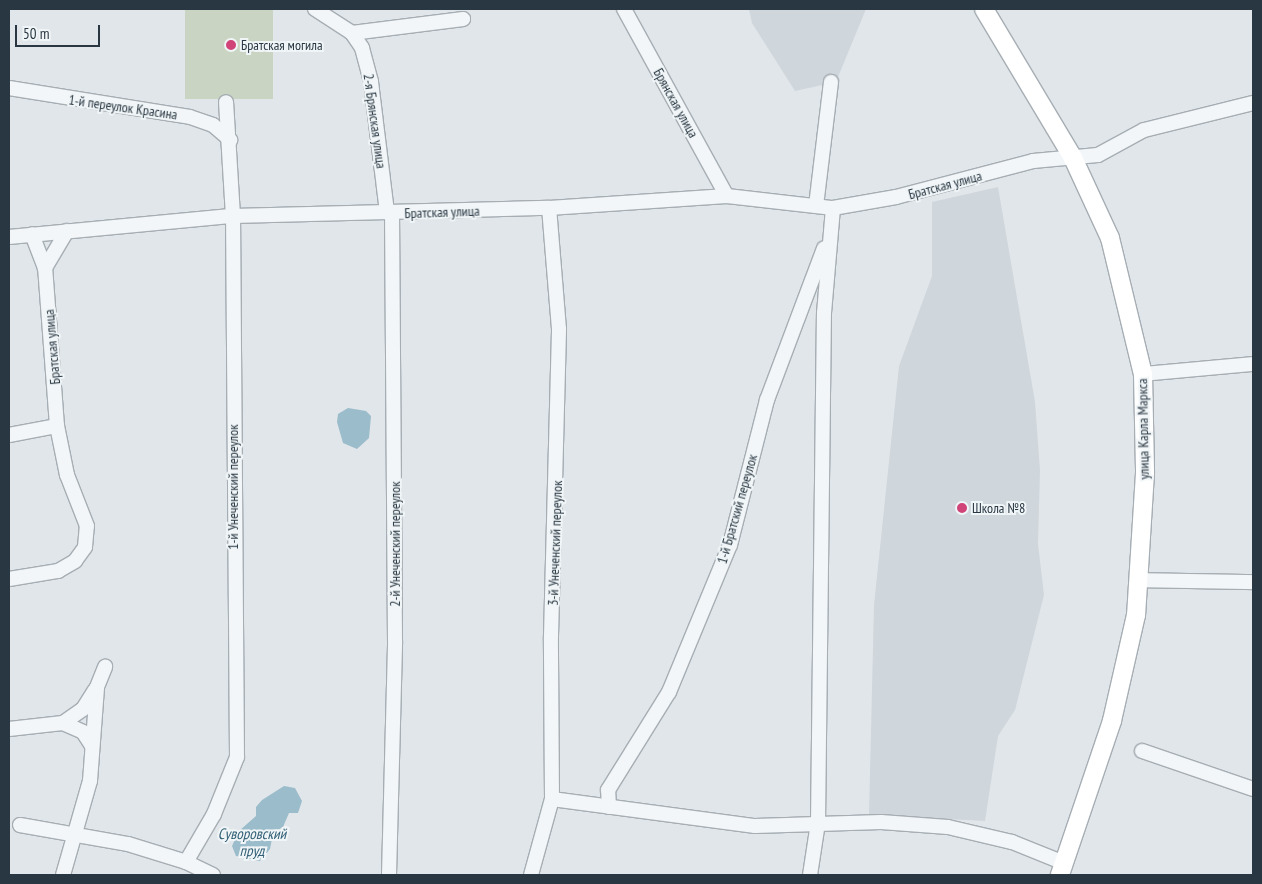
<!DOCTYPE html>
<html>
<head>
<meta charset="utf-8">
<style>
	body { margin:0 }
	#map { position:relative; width:1262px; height:884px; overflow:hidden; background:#e1e6ea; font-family:"PT Sans Narrow",sans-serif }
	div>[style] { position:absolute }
	.built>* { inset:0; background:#cfd6dc }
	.green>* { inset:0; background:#cad4c2; transform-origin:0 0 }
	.water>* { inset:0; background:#9bbcca }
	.roads { filter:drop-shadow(1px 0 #a6aeb4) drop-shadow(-1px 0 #a6aeb4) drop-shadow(0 1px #a6aeb4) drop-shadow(0 -1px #a6aeb4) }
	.minor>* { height:14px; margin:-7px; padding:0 7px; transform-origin:7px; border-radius:7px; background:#f3f6f8 }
	.major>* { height:18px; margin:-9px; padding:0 9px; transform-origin:9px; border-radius:9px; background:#fff }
	.dots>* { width:14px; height:14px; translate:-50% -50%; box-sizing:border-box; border:2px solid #f0f5f7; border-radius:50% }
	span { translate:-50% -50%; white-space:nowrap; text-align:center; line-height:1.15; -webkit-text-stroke:4px #f0f5f7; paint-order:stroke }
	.poi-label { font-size:14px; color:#293742 }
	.left { translate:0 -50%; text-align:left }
	.street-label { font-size:14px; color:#293742 }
	.water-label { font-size:15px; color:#326076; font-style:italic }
	.frame { position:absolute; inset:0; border:10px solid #293742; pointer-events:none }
	.scale { position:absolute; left:15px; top:25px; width:85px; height:22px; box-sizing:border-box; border:2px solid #293742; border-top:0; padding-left:6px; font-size:15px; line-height:18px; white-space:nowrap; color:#293742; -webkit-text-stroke:4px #f0f5f7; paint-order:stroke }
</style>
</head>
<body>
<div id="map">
	<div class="built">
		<div style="clip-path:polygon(749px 9px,866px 9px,836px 82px,795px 91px,752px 23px)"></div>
		<div style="clip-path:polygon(998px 187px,1035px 402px,1040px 470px,1038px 544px,1044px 595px,1015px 710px,998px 736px,985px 821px,869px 815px,874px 605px,899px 366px,932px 276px,932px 202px)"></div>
	</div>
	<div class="green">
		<div style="left:185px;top:9px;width:88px;height:90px"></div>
	</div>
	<div class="water">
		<div style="clip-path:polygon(348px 408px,366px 411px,371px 416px,369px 438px,357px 449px,343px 443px,337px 422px,338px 414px)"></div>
		<div style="clip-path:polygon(284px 786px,295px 788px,302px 801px,298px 813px,289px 813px,283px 827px,273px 833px,270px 849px,260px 861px,236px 856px,232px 846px,239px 831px,256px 816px,256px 807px,262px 800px)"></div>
	</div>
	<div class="roads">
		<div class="minor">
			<div style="left:315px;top:9px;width:44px;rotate:33deg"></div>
			<div style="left:352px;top:33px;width:112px;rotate:-7.2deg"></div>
			<div style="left:624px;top:9px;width:213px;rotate:61.2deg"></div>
			<div style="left:352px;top:33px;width:18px;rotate:56deg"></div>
			<div style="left:362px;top:48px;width:35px;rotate:75deg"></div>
			<div style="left:371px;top:82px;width:131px;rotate:83deg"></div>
			<div style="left:9px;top:88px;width:183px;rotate:9.1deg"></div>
			<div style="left:190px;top:117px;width:24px;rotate:19deg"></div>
			<div style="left:213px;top:125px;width:23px;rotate:41deg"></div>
			<div style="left:816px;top:206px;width:125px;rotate:-83.1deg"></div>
			<div style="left:9px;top:237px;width:225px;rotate:-5.4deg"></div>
			<div style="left:233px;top:216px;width:316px;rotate:-1.5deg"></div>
			<div style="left:549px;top:208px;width:178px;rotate:-3.9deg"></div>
			<div style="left:727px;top:196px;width:107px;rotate:6.5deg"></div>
			<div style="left:833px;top:208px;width:64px;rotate:-9.9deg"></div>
			<div style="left:896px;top:197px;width:142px;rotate:-14.7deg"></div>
			<div style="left:1033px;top:161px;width:65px;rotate:-5.3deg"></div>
			<div style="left:1098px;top:155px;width:52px;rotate:-28.5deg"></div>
			<div style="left:1144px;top:130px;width:112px;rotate:-13.9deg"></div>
			<div style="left:45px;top:268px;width:43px;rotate:-59.3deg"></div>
			<div style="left:1143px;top:374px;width:110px;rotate:-5.2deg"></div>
			<div style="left:9px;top:435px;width:49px;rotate:-10.6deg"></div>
			<div style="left:9px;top:579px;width:50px;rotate:-9.3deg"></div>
			<div style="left:58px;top:571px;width:20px;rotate:-30deg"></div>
			<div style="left:75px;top:561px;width:17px;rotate:-54deg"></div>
			<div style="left:85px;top:547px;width:21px;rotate:-85deg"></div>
			<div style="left:87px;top:526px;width:55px;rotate:-111.4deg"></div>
			<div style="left:67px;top:475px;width:50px;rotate:-101.5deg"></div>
			<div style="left:57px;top:426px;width:158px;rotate:-94.3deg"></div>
			<div style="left:45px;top:268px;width:36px;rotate:-111deg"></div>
			<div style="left:1138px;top:580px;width:115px;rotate:1deg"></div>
			<div style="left:63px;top:723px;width:22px;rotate:24deg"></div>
			<div style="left:83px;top:732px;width:17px;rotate:57deg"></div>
			<div style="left:9px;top:729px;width:54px;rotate:-6.3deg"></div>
			<div style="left:63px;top:723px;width:24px;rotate:-35deg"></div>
			<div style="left:83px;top:709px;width:22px;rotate:-58deg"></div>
			<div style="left:1142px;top:751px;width:117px;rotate:18.9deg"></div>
			<div style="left:552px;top:799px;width:205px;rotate:7.6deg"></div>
			<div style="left:755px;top:826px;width:126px;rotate:-1.8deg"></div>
			<div style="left:881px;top:822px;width:67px;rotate:4.3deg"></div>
			<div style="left:948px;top:827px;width:66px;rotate:13.2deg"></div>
			<div style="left:1012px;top:842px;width:56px;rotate:22deg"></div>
			<div style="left:609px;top:807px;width:17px;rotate:-93deg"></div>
			<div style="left:608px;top:790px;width:115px;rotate:-58.1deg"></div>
			<div style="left:669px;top:692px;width:159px;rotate:-67.5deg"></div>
			<div style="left:730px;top:545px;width:150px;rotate:-75.7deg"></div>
			<div style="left:767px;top:400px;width:162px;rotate:-69.4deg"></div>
			<div style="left:20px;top:825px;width:110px;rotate:10deg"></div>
			<div style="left:128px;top:844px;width:61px;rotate:17.2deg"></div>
			<div style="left:186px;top:862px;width:30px;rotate:26deg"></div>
			<div style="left:186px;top:862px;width:56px;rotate:-59.7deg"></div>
			<div style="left:214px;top:814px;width:61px;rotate:-68deg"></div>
			<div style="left:237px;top:757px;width:541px;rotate:-90.42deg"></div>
			<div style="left:233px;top:216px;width:114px;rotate:-93.5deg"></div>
			<div style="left:63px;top:875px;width:98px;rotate:-74deg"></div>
			<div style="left:90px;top:781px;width:94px;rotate:-85.7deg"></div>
			<div style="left:97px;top:687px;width:22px;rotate:-68deg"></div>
			<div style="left:389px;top:875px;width:234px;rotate:-88.5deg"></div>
			<div style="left:395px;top:641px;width:428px;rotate:-90.4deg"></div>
			<div style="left:531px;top:875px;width:79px;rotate:-74.6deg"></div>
			<div style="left:552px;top:799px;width:163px;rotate:-90.4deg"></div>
			<div style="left:551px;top:636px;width:307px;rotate:-88.5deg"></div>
			<div style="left:559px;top:329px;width:121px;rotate:-94.7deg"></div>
			<div style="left:810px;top:875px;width:53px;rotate:-81.3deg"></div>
			<div style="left:818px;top:823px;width:510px;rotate:-89.33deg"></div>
			<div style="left:824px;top:313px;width:105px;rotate:-85.1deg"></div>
		</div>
		<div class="major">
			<div style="left:984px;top:9px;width:174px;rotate:59.1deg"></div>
			<div style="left:1073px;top:158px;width:88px;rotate:65.2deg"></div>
			<div style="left:1110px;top:238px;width:140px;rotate:76.4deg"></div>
			<div style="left:1143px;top:374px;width:99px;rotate:88.8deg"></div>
			<div style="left:1145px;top:473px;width:142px;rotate:93.6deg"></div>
			<div style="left:1136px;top:615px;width:109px;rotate:102.8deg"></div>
			<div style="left:1112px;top:721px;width:163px;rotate:108.7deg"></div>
		</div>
	</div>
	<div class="dots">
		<div style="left:231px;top:45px;background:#d04478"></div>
		<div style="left:962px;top:508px;background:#d04478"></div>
	</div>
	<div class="poi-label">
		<span class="left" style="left:241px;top:45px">Братская могила</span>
		<span class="left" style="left:972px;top:508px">Школа №8</span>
	</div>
	<div class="street-label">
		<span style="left:676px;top:103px;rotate:61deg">Брянская улица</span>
		<span style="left:123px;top:107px;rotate:8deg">1-й переулок Красина</span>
		<span style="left:375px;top:121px;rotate:82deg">2-я Брянская улица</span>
		<span style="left:945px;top:185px;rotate:-15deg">Братская улица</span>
		<span style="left:442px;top:212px;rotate:-2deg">Братская улица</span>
		<span style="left:52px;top:347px;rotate:-95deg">Братская улица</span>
		<span style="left:1143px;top:429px;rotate:-91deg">улица Карла Маркса</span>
		<span style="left:233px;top:487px;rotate:-90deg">1-й Унеченский переулок</span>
		<span style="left:737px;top:509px;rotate:-74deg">1-й Братский переулок</span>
		<span style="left:555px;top:543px;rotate:-88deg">3-й Унеченский переулок</span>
		<span style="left:395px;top:544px;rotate:-90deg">2-й Унеченский переулок</span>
	</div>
	<div class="water-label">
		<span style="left:252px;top:842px">Суворовский<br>пруд</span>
	</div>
	<div class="frame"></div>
	<div class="scale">50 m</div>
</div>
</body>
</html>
